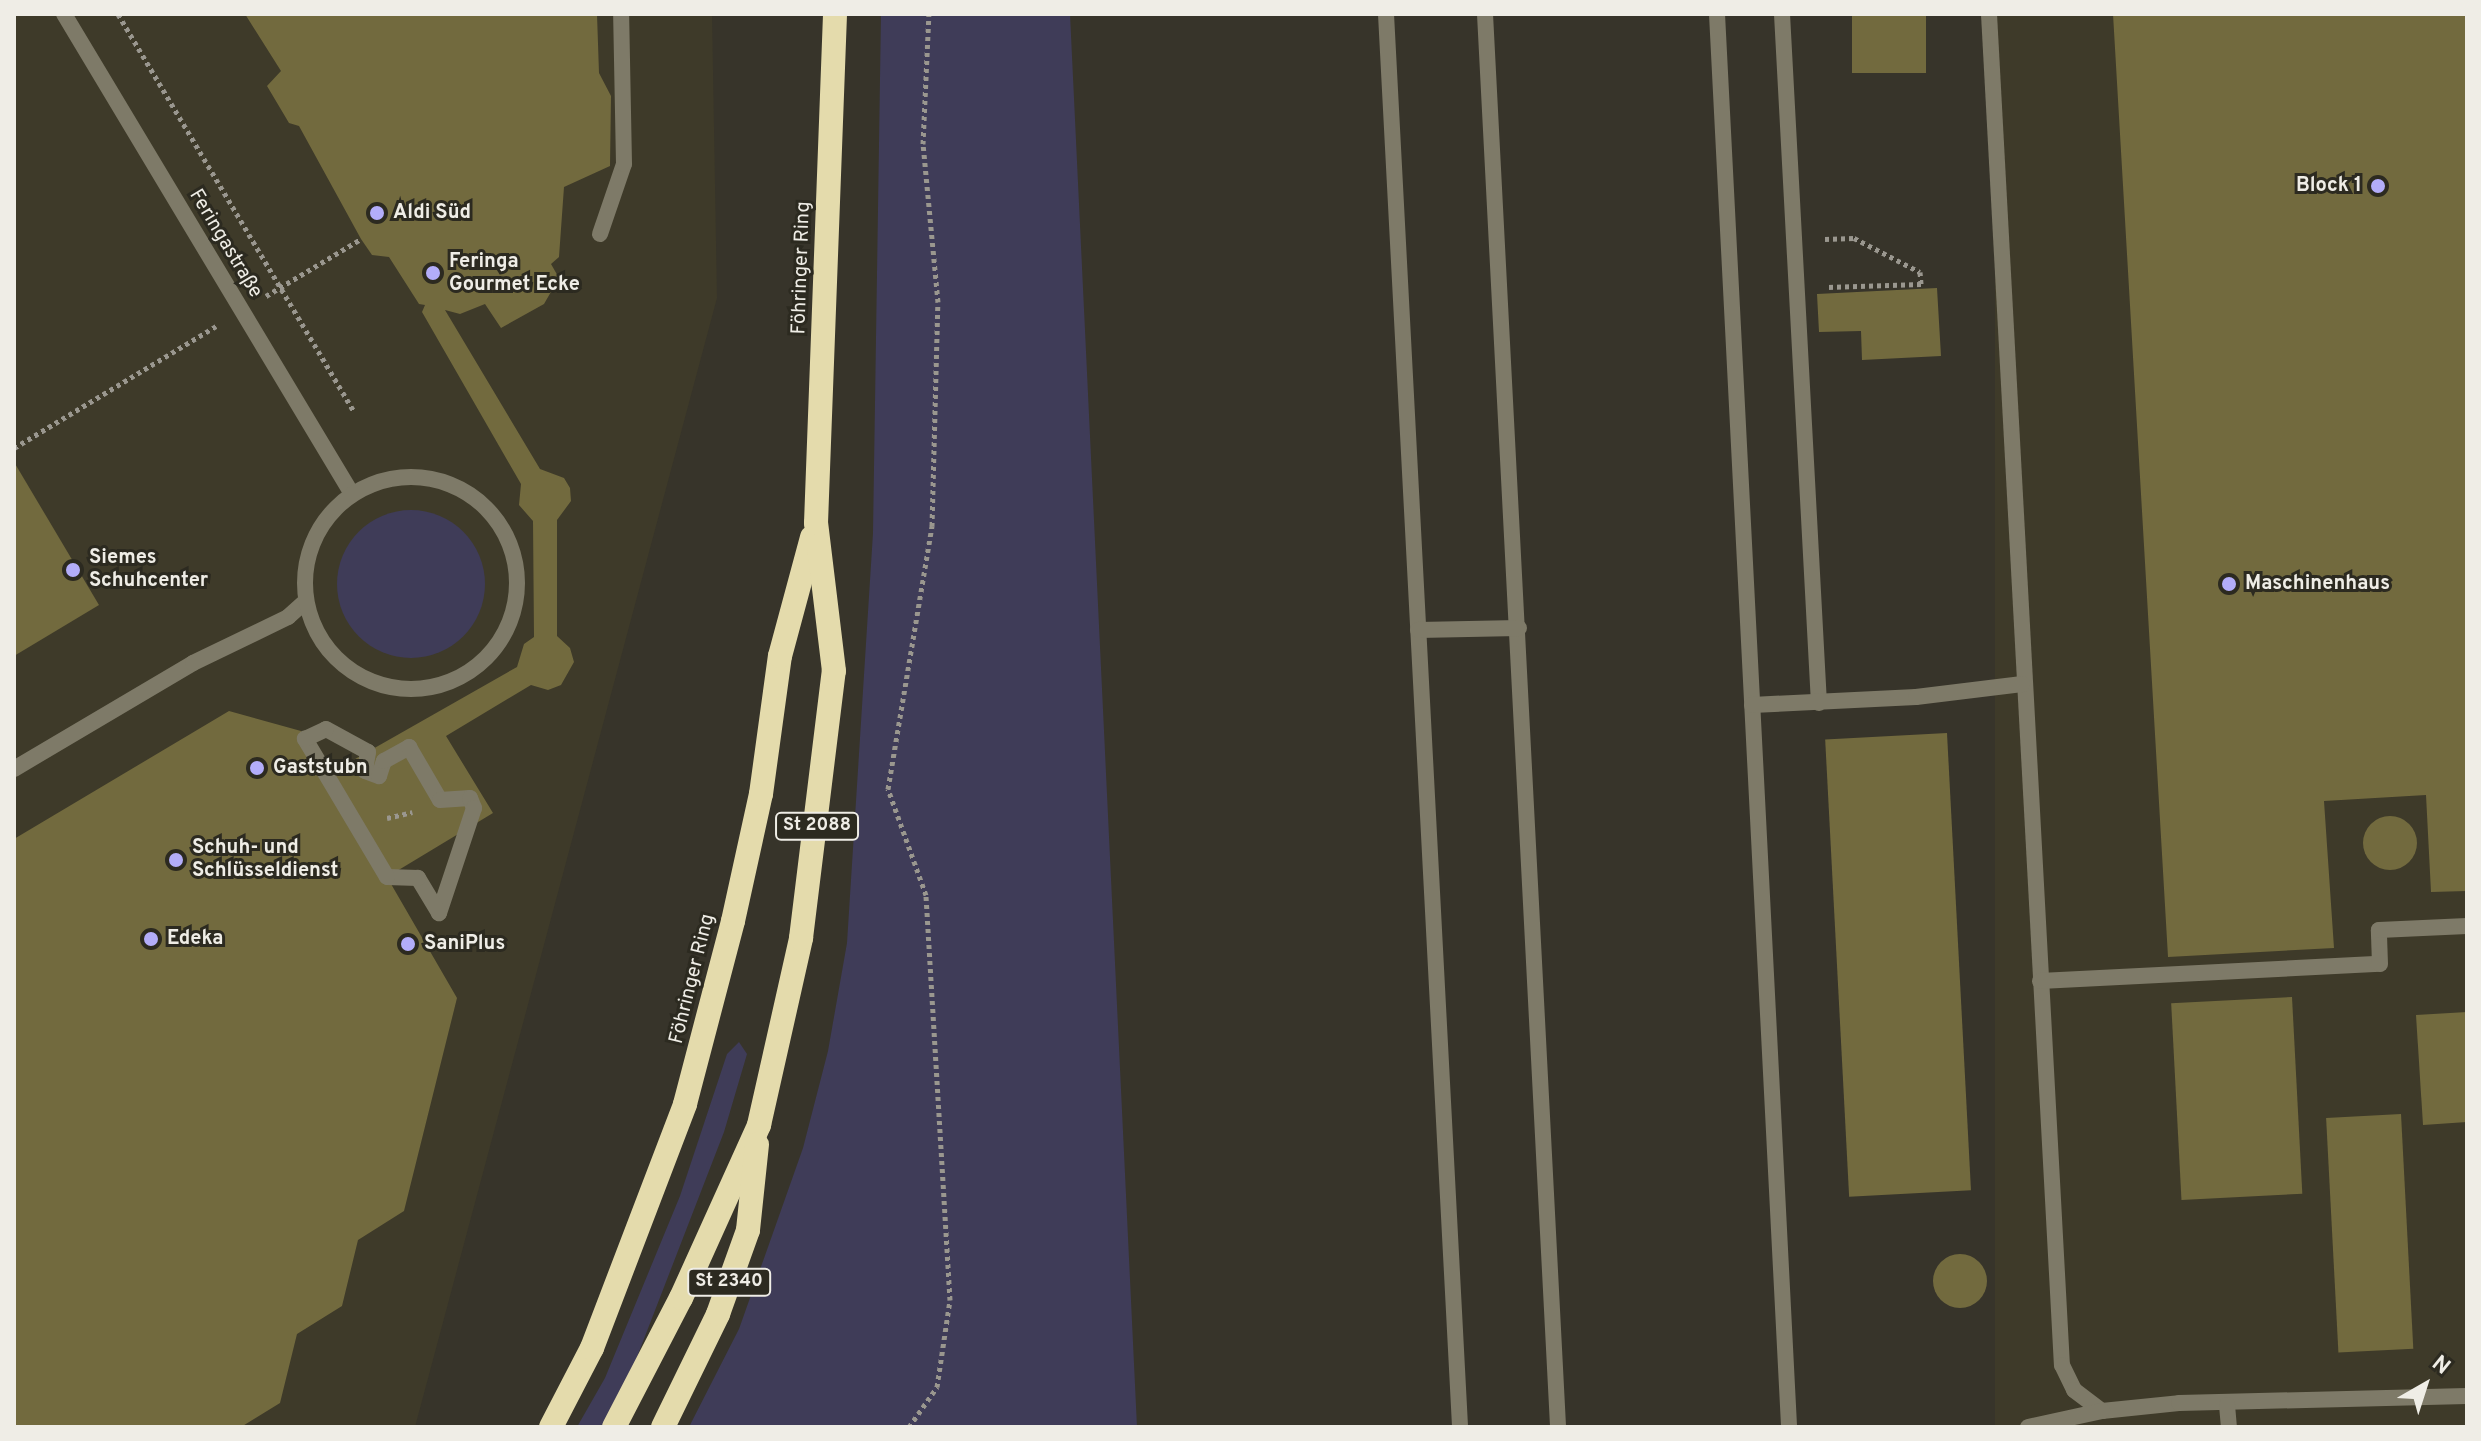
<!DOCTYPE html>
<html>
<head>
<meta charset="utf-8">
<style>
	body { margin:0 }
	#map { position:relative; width:2481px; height:1441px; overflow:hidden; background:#37342a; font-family:Overpass,sans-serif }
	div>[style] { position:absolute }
	.built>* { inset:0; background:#3e3a29; transform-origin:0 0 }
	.green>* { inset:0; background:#3f3c58 }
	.round { border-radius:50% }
	.building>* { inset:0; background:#726a3e; transform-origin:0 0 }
	.path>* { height:5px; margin-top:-2.5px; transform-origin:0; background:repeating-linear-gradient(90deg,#9a978f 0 4px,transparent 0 8px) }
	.lane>* { height:16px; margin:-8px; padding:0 8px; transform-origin:8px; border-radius:8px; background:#7e7a68 }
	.street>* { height:16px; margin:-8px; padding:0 8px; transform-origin:8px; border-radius:8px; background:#7e7a68 }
	.street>.ring { margin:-8px; padding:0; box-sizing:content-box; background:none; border:16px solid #7e7a68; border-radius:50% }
	.highway>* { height:24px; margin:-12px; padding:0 12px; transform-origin:12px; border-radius:12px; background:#e4dbac }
	.dots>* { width:22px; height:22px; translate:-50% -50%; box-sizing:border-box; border:4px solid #2c2a20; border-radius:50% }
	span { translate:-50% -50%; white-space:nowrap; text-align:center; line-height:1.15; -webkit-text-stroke:6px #2c2a20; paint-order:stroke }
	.shield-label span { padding:2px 6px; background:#2c2a20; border:2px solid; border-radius:6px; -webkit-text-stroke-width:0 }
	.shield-label { font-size:18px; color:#efede6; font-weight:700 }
	.poi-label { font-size:20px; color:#efede6; font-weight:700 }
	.right { translate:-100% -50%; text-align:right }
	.left { translate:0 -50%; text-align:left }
	.street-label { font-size:20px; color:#efede6 }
	.frame { position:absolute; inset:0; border:16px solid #efede6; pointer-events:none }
	.north { position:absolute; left:2385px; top:1345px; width:80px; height:80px; -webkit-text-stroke:6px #2c2a20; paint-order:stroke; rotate:39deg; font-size:22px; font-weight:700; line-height:32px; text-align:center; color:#efede6 }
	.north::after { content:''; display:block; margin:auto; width:28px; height:36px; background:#efede6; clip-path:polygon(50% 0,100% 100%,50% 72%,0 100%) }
</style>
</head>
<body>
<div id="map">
	<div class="built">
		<div style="clip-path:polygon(14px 14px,712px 14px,717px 298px,415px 1427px,14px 1427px)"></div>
		<div style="left:1995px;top:14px;width:472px;height:1415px"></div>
	</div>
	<div class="green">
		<div style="clip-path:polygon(881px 14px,1070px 14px,1137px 1427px,689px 1427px,739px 1329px,803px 1148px,828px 1051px,847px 943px,873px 533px)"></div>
		<div class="round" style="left:337px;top:510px;width:148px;height:148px"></div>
		<div style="clip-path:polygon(739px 1042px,747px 1054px,724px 1132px,630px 1375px,602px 1427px,577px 1427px,605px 1378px,680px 1196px,727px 1054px)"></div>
	</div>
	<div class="building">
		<div style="clip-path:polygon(245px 14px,597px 14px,599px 73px,611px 96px,610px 166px,564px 187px,559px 257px,551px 264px,559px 278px,544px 304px,501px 328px,485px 304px,460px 314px,445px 310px,540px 469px,564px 478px,570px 488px,571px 501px,557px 520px,557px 636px,570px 648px,574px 662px,561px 685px,548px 690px,531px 685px,446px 736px,493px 813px,387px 877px,457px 998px,404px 1211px,358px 1240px,342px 1306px,297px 1334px,280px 1403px,241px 1427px,14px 1427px,14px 839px,229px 711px,301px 731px,327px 775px,517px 667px,524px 644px,534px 637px,533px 521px,519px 505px,521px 484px,422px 312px,425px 305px,419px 304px,389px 257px,372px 255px,361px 239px,299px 126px,289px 123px,267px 86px,281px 71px)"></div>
		<div style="left:1852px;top:14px;width:74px;height:59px"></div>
		<div style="clip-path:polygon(2113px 14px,2467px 14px,2467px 891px,2431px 892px,2426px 795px,2324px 801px,2334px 948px,2168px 957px)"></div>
		<div style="clip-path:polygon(1937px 288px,1941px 356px,1862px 360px,1861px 331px,1819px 332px,1817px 294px)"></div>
		<div style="clip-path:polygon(14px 462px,99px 605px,14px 656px)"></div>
		<div style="left:1947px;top:733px;width:458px;height:122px;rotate:87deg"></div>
		<div class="round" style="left:2363px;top:816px;width:54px;height:54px"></div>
		<div style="left:2292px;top:997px;width:197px;height:121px;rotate:87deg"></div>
		<div style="clip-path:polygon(2467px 1012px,2467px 1122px,2423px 1125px,2416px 1015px)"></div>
		<div style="left:2401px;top:1114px;width:235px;height:75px;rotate:87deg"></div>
		<div class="round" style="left:1933px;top:1254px;width:54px;height:54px"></div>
	</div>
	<div class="path">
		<div style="left:118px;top:14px;width:463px;rotate:59.3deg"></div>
		<div style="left:1825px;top:239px;width:29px;rotate:-2deg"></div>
		<div style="left:1854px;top:238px;width:74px;rotate:27.3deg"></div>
		<div style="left:1920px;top:272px;width:12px;rotate:85deg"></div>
		<div style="left:1921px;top:284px;width:94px;rotate:178.2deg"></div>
		<div style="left:266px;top:296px;width:111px;rotate:-31deg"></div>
		<div style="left:14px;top:448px;width:236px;rotate:-31.1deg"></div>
		<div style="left:387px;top:818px;width:26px;rotate:-13deg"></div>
		<div style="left:909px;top:1427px;width:49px;rotate:-55deg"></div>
		<div style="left:937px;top:1387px;width:88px;rotate:-81.5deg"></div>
		<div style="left:950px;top:1300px;width:406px;rotate:-93.4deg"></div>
		<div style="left:926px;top:895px;width:113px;rotate:-109.7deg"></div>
		<div style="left:888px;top:789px;width:267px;rotate:-80.5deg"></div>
		<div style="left:932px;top:526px;width:224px;rotate:-88.5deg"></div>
		<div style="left:938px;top:302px;width:159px;rotate:-95.4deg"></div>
		<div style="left:923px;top:144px;width:130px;rotate:-87.4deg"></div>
	</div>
	<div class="lane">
		<div style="left:1386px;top:14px;width:1415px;rotate:87deg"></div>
		<div style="left:1485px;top:14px;width:1415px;rotate:87.04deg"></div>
		<div style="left:1717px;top:14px;width:1415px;rotate:87.08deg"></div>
		<div style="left:1782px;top:14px;width:690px;rotate:86.93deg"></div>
		<div style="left:1989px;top:14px;width:1353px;rotate:86.91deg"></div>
		<div style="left:2062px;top:1365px;width:28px;rotate:64deg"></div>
		<div style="left:2074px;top:1390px;width:35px;rotate:37deg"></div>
		<div style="left:2102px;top:1411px;width:77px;rotate:-5.9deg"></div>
		<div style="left:2179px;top:1403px;width:288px;rotate:-1.4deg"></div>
		<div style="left:600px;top:234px;width:74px;rotate:-71.1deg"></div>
		<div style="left:624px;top:164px;width:150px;rotate:-91.1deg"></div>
		<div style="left:1418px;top:630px;width:101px;rotate:-1.1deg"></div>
		<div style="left:1752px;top:705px;width:164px;rotate:-2.8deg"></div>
		<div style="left:1916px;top:697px;width:107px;rotate:-7deg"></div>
		<div style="left:14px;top:769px;width:208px;rotate:-30.6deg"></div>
		<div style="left:193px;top:663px;width:106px;rotate:-25.8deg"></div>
		<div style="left:288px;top:617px;width:24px;rotate:-42deg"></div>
		<div style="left:2040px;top:981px;width:340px;rotate:-2.9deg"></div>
		<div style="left:2380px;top:964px;width:34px;rotate:-92deg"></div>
		<div style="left:2379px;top:930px;width:88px;rotate:-2.6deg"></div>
		<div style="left:2227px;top:1405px;width:22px;rotate:85deg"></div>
		<div style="left:2028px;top:1427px;width:76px;rotate:-12.2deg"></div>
	</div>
	<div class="street">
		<div style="left:64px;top:14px;width:560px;rotate:59.04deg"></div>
		<div class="ring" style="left:305px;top:477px;width:196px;height:196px"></div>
		<div style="left:326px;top:729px;width:48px;rotate:28.7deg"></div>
		<div style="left:368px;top:752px;width:19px;rotate:99deg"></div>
		<div style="left:365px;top:771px;width:15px;rotate:20deg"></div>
		<div style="left:379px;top:776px;width:16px;rotate:-72deg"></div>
		<div style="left:384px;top:761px;width:29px;rotate:-29deg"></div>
		<div style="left:409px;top:747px;width:61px;rotate:59.7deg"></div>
		<div style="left:440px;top:800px;width:30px;rotate:-4deg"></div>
		<div style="left:470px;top:798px;width:11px;rotate:68deg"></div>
		<div style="left:474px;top:808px;width:111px;rotate:108.4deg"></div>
		<div style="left:439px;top:913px;width:41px;rotate:-121deg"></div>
		<div style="left:418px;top:878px;width:31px;rotate:-178deg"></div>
		<div style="left:387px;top:877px;width:161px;rotate:-120.7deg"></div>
		<div style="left:305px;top:739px;width:23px;rotate:-25deg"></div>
	</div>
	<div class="highway">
		<div style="left:551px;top:1427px;width:89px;rotate:-62.6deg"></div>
		<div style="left:592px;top:1348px;width:261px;rotate:-69.1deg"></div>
		<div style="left:685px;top:1104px;width:189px;rotate:-75.3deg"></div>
		<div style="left:733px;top:921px;width:130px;rotate:-77.6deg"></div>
		<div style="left:761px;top:794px;width:139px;rotate:-82.2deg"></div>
		<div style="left:780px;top:656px;width:123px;rotate:-74.9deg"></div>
		<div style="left:614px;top:1427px;width:145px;rotate:-62.6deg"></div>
		<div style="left:681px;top:1298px;width:190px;rotate:-65.7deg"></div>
		<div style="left:759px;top:1125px;width:192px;rotate:-77.3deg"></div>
		<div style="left:801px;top:938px;width:269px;rotate:-83deg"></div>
		<div style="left:834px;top:671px;width:149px;rotate:-96.9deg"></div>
		<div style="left:816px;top:523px;width:509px;rotate:-87.86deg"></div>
		<div style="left:663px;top:1427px;width:126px;rotate:-64deg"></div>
		<div style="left:718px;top:1314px;width:89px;rotate:-70.3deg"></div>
		<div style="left:748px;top:1230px;width:86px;rotate:-84deg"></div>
	</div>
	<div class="dots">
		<div style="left:2378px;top:186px;background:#b3adf9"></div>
		<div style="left:377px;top:213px;background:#b3adf9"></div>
		<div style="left:433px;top:273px;background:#b3adf9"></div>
		<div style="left:73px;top:570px;background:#b3adf9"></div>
		<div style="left:2229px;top:584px;background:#b3adf9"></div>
		<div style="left:257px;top:768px;background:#b3adf9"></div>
		<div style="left:176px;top:860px;background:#b3adf9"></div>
		<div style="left:151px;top:939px;background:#b3adf9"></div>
		<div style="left:408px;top:944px;background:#b3adf9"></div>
	</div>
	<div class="shield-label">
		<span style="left:817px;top:826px">St 2088</span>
		<span style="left:729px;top:1282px">St 2340</span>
	</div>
	<div class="poi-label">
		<span class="right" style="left:2362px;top:186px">Block 1</span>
		<span class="left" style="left:393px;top:213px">Aldi Süd</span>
		<span class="left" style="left:449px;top:274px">Feringa<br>Gourmet Ecke</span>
		<span class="left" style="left:89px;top:570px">Siemes<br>Schuhcenter</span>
		<span class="left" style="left:2245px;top:584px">Maschinenhaus</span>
		<span class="left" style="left:273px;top:768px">Gaststubn</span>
		<span class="left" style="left:192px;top:860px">Schuh- und<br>Schlüsseldienst</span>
		<span class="left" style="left:167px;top:939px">Edeka</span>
		<span class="left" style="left:424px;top:944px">SaniPlus</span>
	</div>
	<div class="street-label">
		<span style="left:225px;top:244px;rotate:59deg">Feringastraße</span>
		<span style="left:802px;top:268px;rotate:-88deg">Föhringer Ring</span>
		<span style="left:693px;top:979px;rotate:-76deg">Föhringer Ring</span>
	</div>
	<div class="frame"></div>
	<div class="north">N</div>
</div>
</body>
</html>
